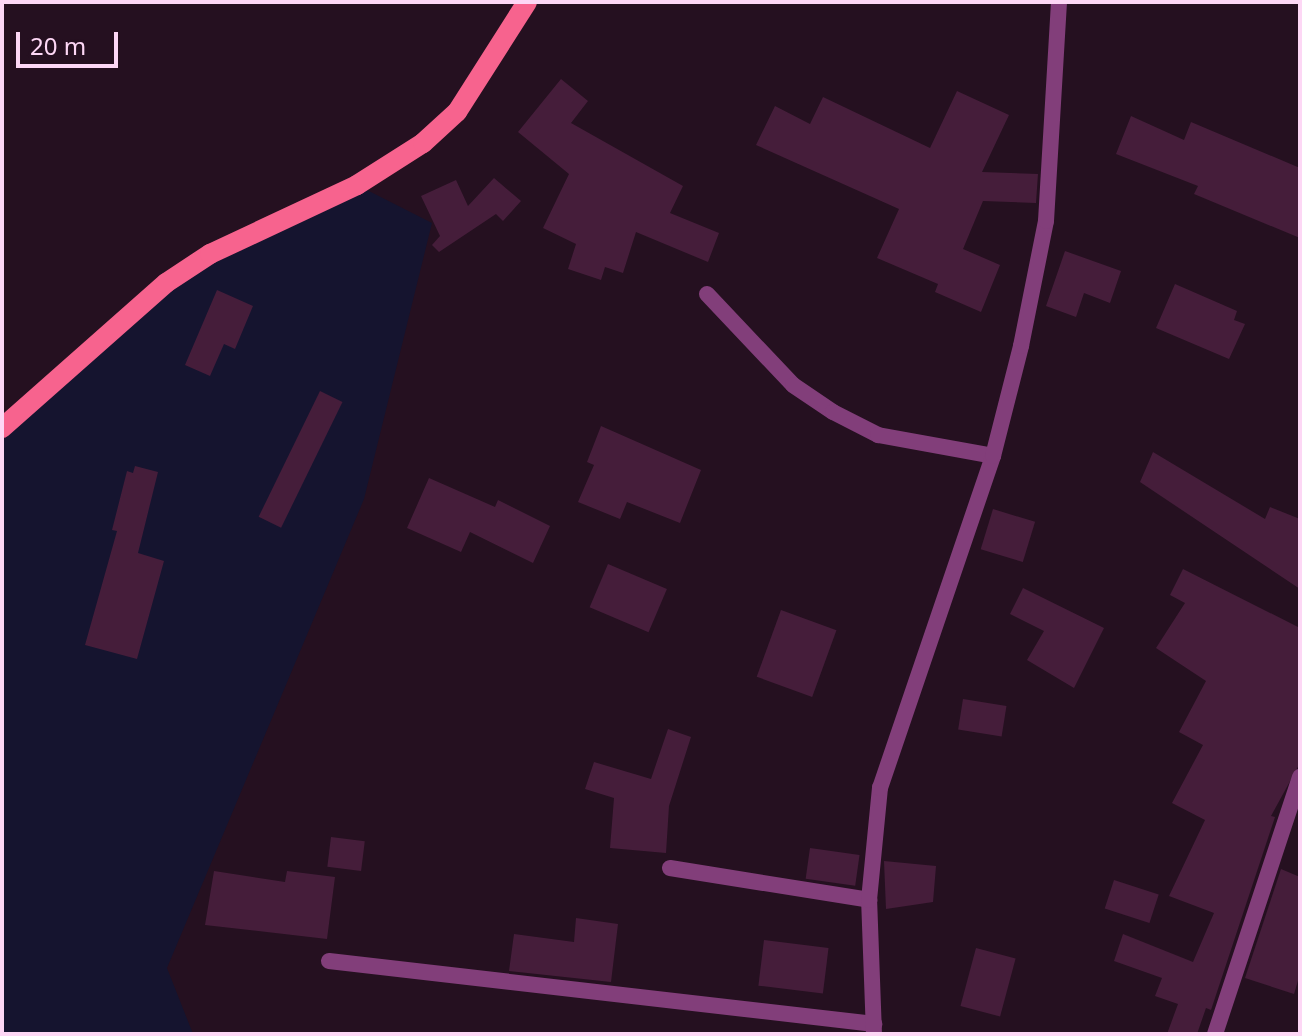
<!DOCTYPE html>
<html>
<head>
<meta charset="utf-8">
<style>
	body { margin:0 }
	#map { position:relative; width:1302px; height:1036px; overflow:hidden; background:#251020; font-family:"Noto Sans",sans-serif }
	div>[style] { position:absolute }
	.green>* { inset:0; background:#15142f }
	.building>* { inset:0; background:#451d3a; transform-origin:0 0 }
	.minor>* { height:16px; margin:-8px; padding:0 8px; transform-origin:8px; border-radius:8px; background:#823e7a }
	.primary>* { height:20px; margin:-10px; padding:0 10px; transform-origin:10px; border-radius:10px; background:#f7638e }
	span { translate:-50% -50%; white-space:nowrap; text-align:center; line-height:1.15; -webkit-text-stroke:6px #251020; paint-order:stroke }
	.frame { position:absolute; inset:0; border:4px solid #fdd7f5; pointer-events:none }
	.scale { position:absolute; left:16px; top:32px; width:102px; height:36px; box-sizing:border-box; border:4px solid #fdd7f5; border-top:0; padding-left:10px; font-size:24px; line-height:28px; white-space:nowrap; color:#fdd7f5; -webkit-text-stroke:6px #251020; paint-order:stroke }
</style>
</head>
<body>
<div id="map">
	<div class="green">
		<div style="clip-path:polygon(357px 185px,432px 223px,364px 499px,167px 968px,193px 1034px,2px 1034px,2px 436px,166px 283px)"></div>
	</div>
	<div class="building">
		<div style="clip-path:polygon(561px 79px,588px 101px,571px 123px,683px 186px,670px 213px,719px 233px,708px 262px,636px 232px,623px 273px,605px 267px,601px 280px,568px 269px,576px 244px,543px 228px,569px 174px,518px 132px)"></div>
		<div style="clip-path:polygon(957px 91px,1009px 115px,982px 172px,1038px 174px,1036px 203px,983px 201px,963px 249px,1000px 265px,981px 312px,935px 292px,938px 284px,877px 258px,899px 209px,756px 145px,775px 106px,810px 124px,823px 97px,930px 148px)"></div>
		<div style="clip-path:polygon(1131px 116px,1184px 140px,1191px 122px,1300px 168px,1300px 238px,1194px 194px,1198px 186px,1116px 154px)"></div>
		<div style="clip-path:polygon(494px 178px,521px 201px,503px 221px,496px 214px,439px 252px,432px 245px,440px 236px,421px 196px,456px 180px,468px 206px)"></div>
		<div style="clip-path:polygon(1065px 251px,1121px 271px,1110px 303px,1084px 293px,1076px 317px,1046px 306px)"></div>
		<div style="clip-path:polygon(1175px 284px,1237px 311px,1234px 320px,1245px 324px,1229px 359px,1156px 328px)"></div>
		<div style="clip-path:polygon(217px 290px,253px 306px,235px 349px,224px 344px,210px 376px,185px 365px)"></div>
		<div style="left:320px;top:391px;width:25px;height:140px;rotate:26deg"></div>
		<div style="clip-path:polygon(601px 426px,701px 470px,680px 523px,627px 502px,620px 519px,578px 502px,594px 465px,587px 462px)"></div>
		<div style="clip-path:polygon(1153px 452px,1265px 519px,1270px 507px,1300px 519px,1300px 589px,1140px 482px)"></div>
		<div style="clip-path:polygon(135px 466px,158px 472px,138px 553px,164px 561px,137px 659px,85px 645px,117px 531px,112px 530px,127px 471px,133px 473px)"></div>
		<div style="clip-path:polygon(429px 478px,495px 507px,498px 500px,550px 526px,533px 563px,470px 532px,461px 552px,407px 528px)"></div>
		<div style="left:993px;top:509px;width:44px;height:42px;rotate:17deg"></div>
		<div style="left:608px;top:564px;width:64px;height:47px;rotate:23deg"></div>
		<div style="clip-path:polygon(1183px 569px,1300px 628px,1300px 763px,1271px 816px,1275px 817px,1211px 1010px,1206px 1008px,1197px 1034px,1167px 1034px,1178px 1004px,1155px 996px,1162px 978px,1114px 961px,1123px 934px,1193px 962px,1214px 913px,1169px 896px,1205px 820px,1172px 803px,1203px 745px,1179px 732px,1206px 681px,1156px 648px,1185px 603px,1170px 595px)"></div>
		<div style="clip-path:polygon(1023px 588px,1104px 628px,1074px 688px,1027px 660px,1044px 631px,1010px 614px)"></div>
		<div style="left:781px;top:610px;width:59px;height:71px;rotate:20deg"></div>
		<div style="left:963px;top:699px;width:44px;height:31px;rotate:9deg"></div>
		<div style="clip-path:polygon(668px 729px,691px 737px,669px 806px,666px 853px,610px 848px,614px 798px,585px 789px,594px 762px,651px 779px)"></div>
		<div style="left:331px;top:837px;width:34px;height:30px;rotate:7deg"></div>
		<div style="left:810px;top:848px;width:50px;height:31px;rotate:8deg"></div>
		<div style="clip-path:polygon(884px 861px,936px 866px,933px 902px,886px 909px)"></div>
		<div style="clip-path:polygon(1281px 869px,1300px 877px,1300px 974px,1294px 994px,1245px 978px)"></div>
		<div style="clip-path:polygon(214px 871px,285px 882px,287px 871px,335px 877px,327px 939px,205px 925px)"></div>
		<div style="left:1114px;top:880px;width:47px;height:30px;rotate:18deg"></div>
		<div style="clip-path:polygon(576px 918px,618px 924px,611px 982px,509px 971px,514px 934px,574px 942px)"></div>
		<div style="left:764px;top:940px;width:65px;height:46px;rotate:7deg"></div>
		<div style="left:976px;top:948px;width:41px;height:60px;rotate:15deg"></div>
	</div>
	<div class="minor">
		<div style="left:707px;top:294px;width:125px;rotate:46.6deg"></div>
		<div style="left:793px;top:385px;width:48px;rotate:34deg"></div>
		<div style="left:833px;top:412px;width:51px;rotate:27.1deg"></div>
		<div style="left:878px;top:435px;width:117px;rotate:10.3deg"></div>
		<div style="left:670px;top:868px;width:202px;rotate:9.1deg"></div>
		<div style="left:329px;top:961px;width:549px;rotate:6.59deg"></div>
		<div style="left:874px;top:1034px;width:134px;rotate:-92.1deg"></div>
		<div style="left:869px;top:900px;width:113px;rotate:-84.4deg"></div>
		<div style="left:880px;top:788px;width:351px;rotate:-71.2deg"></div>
		<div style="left:993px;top:456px;width:114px;rotate:-75.7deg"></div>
		<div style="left:1021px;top:346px;width:127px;rotate:-78.7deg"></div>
		<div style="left:1046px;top:221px;width:219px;rotate:-86.6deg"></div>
		<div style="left:1215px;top:1034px;width:271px;rotate:-71.7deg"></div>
	</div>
	<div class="primary">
		<div style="left:2px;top:428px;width:219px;rotate:-41.5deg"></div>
		<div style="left:166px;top:283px;width:53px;rotate:-33.4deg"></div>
		<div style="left:210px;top:254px;width:162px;rotate:-25.1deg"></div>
		<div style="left:357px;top:185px;width:78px;rotate:-32.5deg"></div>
		<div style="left:423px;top:143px;width:46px;rotate:-42.4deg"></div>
		<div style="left:457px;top:112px;width:130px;rotate:-57.5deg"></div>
	</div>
	<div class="frame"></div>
	<div class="scale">20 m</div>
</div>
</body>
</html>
